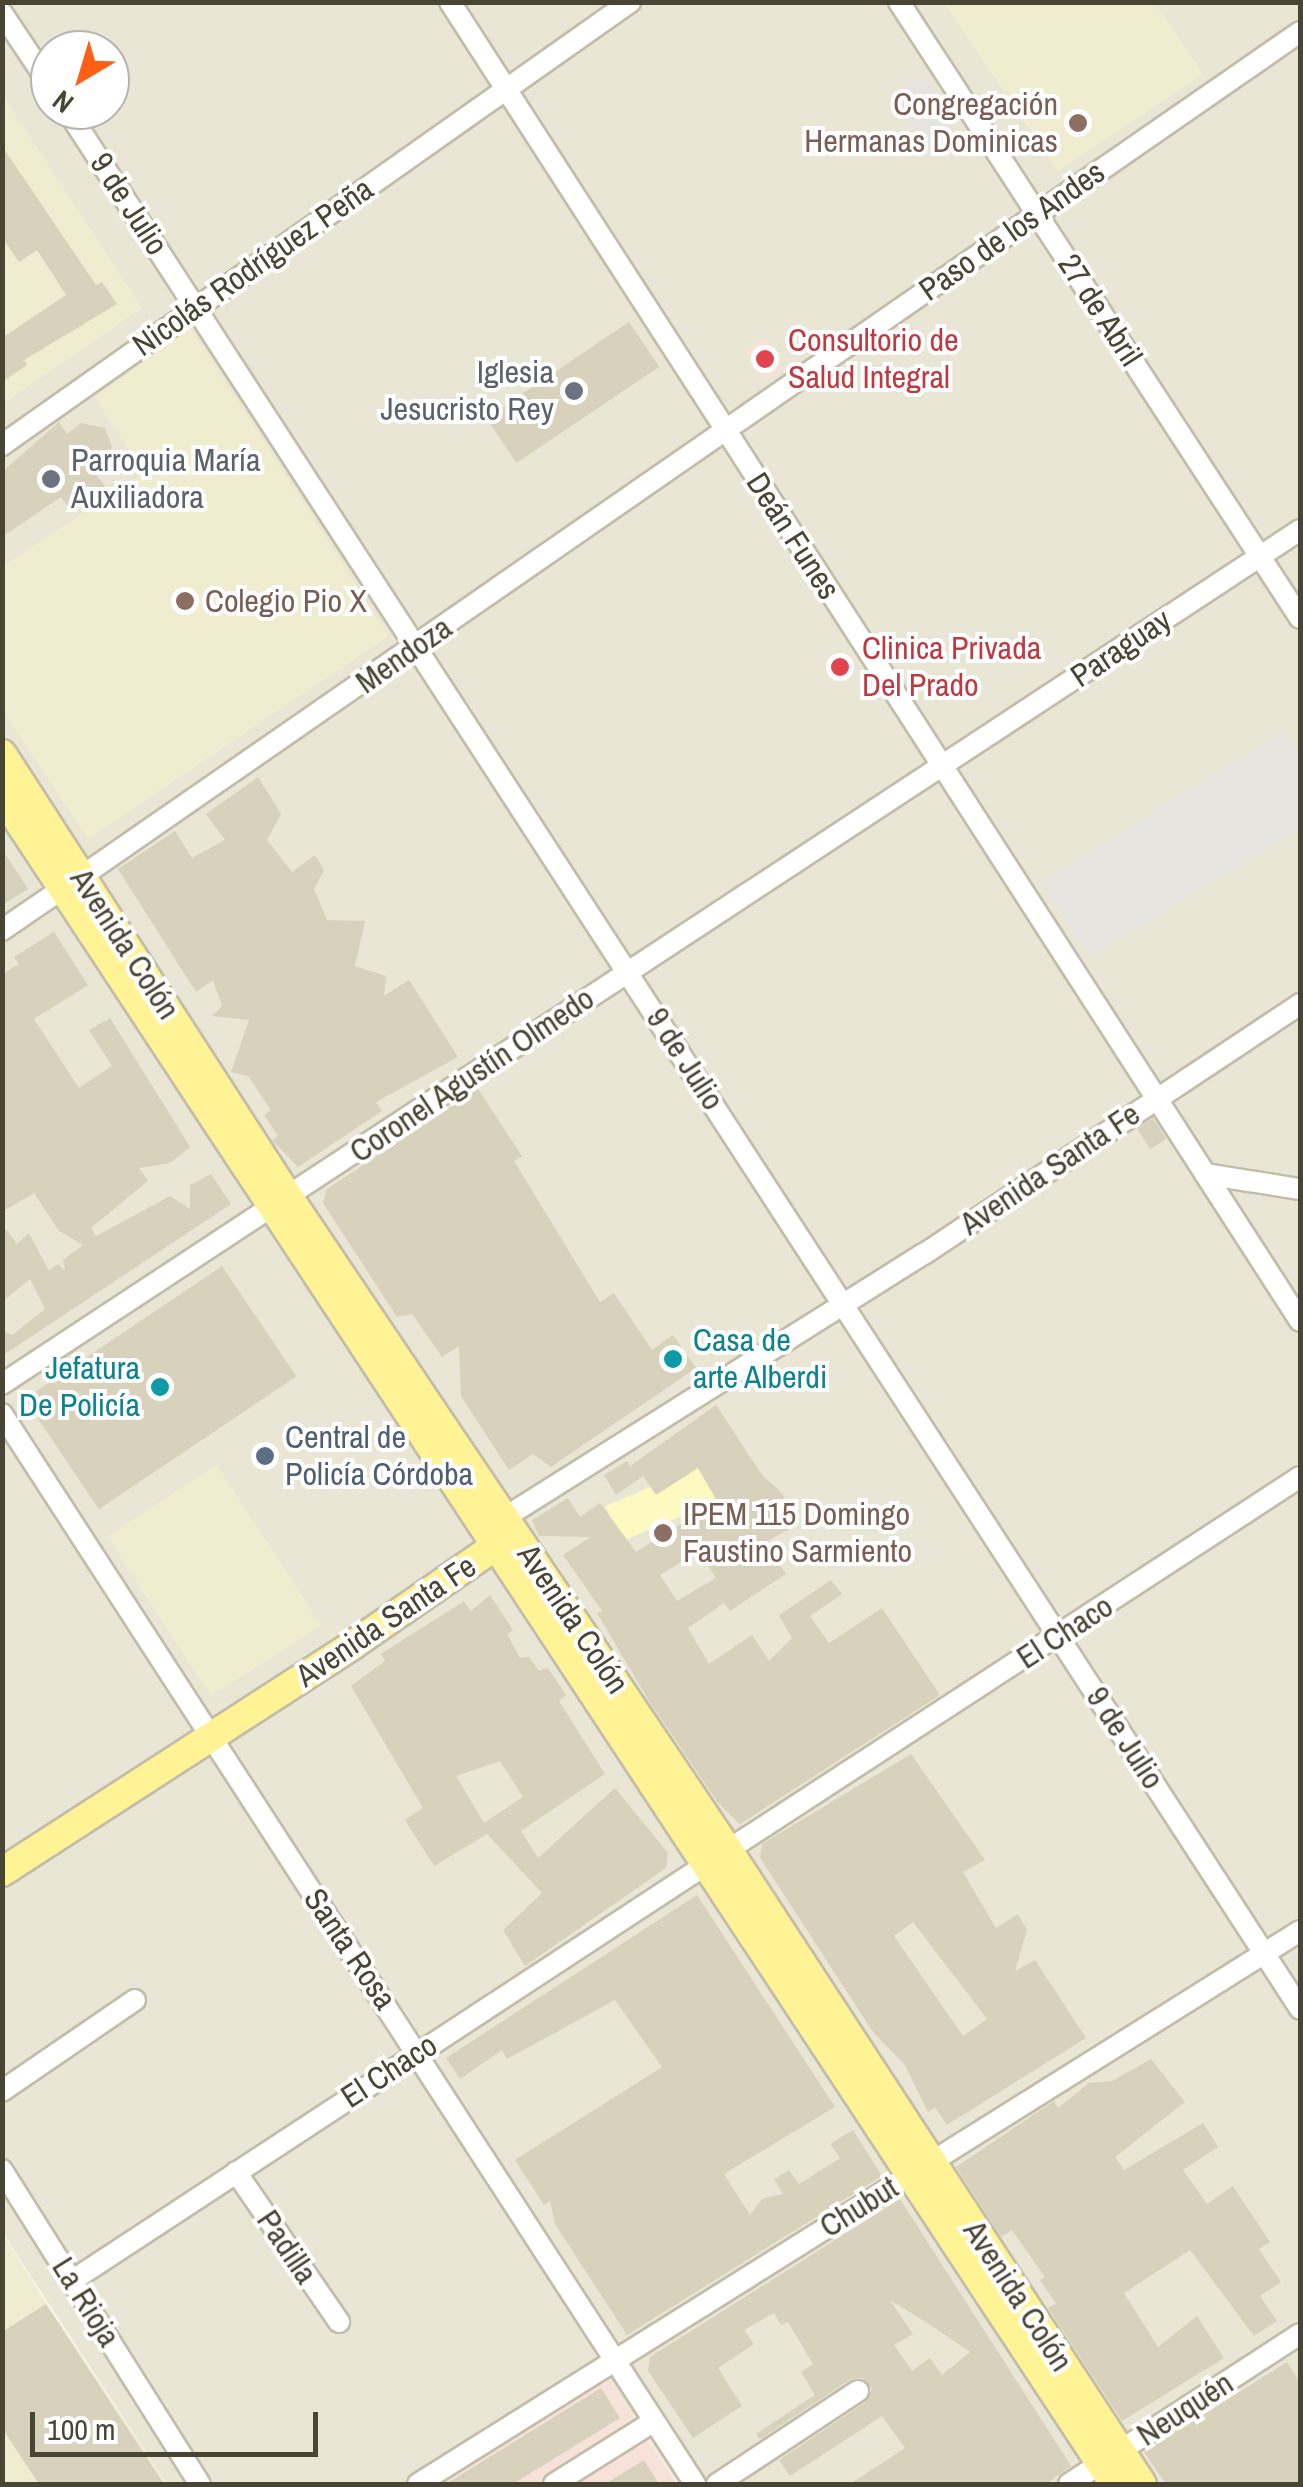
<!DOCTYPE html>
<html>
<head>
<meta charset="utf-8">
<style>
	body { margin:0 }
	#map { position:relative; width:1303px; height:2487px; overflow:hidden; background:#f5f3e7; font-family:"Archivo Narrow",sans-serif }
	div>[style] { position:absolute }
	.residential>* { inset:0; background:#eae6d5 }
	.education>* { inset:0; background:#efecd0; transform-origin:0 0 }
	.medical>* { inset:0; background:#f7e2da; transform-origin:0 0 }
	.sand>* { inset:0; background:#fcfac0; transform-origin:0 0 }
	.parking>* { inset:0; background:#e6e4df; transform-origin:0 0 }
	.building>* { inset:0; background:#d8d1bb; transform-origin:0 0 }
	.roads { filter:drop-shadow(2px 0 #c2bda9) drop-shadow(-2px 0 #c2bda9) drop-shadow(0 2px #c2bda9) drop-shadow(0 -2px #c2bda9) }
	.minor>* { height:20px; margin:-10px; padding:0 10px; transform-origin:10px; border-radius:10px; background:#fff }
	.major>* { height:28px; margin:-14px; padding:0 14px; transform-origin:14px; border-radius:14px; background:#fff396 }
	.dots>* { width:28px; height:28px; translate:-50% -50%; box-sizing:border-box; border:5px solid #fff; border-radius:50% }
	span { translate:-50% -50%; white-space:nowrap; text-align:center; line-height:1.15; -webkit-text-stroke:8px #fff; paint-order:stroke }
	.education-label { font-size:32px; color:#785e54 }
	.right { translate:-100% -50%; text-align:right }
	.left { translate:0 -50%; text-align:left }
	.street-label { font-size:32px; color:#494535 }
	.health-label { font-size:32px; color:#be3a42 }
	.worship-label { font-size:32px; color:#5b616d }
	.culture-label { font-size:32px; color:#0d838f }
	.service-label { font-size:32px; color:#4e5e75 }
	.frame { position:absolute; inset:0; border:5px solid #494535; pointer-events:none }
	.north { position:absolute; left:30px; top:30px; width:100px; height:100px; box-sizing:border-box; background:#fff; border:2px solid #b6b5ae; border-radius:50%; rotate:218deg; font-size:28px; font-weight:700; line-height:40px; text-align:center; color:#494535 }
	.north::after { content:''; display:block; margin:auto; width:35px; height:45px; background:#ff5f14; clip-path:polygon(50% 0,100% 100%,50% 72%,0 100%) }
	.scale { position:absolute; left:30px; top:2412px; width:288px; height:45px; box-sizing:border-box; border:5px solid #494535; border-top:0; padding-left:12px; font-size:30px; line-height:35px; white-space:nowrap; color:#494535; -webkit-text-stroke:8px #fff; paint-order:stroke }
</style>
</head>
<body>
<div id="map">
	<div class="residential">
		<div style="clip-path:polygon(evenodd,3px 3px,1300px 3px,1300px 2484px,679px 2484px,608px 2378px,439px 2484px,167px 2484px,3px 2233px,3px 3px,50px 50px,110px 50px,110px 110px,50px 110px,50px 50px)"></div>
	</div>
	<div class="education">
		<div style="clip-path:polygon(944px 3px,1155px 3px,1203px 74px,1058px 171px)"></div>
		<div style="clip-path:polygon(2px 94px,142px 308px,3px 404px,2px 404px)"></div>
		<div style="clip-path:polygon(191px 329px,389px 636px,88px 839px,3px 711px,3px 566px,144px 473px,94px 397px)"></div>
		<div style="left:217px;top:1465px;width:191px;height:131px;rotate:57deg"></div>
		<div style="clip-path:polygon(2px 2233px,46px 2304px,167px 2484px,3px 2484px)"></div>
	</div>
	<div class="medical">
		<div style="left:765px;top:338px;width:36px;height:23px;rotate:58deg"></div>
		<div style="clip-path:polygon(608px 2378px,677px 2484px,439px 2484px)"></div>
	</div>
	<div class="sand">
		<div style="left:702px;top:1465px;width:39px;height:105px;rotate:67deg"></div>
	</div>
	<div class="parking">
		<div style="left:923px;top:75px;width:60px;height:38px;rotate:58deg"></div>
		<div style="clip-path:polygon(1283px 731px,1300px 756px,1300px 828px,1090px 957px,1041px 883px)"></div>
	</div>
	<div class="building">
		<div style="clip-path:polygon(2px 146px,96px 285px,102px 282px,117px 304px,24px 360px,27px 365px,2px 382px,2px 338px,66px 295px,37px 250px,19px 262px,2px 237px)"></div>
		<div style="left:629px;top:322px;width:54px;height:172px;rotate:56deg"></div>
		<div style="clip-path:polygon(59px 422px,67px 434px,81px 423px,105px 428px,112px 448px,91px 468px,105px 486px,70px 510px,61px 497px,2px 537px,2px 472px)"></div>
		<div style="clip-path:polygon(258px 777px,281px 814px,267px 840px,292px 872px,315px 855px,324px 870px,314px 889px,327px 920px,365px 921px,355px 966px,386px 976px,384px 996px,409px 980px,458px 1057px,376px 1102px,382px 1111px,298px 1167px,272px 1140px,278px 1136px,264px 1115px,271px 1110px,248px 1076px,231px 1072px,249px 1020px,212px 1016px,222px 1006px,213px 980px,196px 992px,118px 869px,175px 831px,192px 858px,225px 840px,206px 814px)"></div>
		<div style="clip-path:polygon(2px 849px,28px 889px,2px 905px)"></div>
		<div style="clip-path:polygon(54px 932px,88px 985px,34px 1019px,79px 1088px,112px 1066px,89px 1030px,110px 1018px,190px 1147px,170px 1163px,139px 1168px,148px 1181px,91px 1228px,96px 1236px,170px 1196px,190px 1209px,190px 1185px,211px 1174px,231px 1204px,2px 1356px,2px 1331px,12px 1335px,45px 1309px,30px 1279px,2px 1302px,2px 1224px,17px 1244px,29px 1233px,49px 1271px,58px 1264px,65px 1271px,63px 1260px,83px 1245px,59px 1231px,34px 1193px,2px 1212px,2px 974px,19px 964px,14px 957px)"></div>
		<div style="clip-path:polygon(478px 1089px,522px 1156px,514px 1161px,600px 1302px,614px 1293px,652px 1350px,673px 1335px,696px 1368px,551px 1467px,533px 1454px,509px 1470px,461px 1396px,459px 1346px,442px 1357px,412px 1314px,397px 1317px,323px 1203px,327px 1189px)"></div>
		<div style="left:1153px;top:1118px;width:25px;height:19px;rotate:58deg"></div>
		<div style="left:222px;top:1266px;width:133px;height:238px;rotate:56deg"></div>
		<div style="clip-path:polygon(evenodd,716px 1405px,762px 1475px,783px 1494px,789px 1529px,764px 1543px,786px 1574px,730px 1611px,724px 1603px,688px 1628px,709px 1664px,752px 1635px,769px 1661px,792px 1638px,779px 1615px,831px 1580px,842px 1594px,810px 1616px,829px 1643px,882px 1608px,940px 1695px,740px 1824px,718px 1803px,649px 1701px,597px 1613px,602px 1611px,563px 1555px,591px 1537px,539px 1536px,532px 1520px,568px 1498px,580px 1517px,600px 1503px,636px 1552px,717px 1501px,698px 1468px,656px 1495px,643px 1476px,616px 1495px,604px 1475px,627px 1461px,630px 1466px,716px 1405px,699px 1551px,716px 1578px,677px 1601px,660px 1575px,699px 1551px)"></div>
		<div style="clip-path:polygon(evenodd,490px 1595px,513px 1630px,507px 1634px,520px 1658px,529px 1657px,539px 1671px,548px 1668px,566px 1695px,559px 1701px,605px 1774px,521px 1831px,538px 1858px,615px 1788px,668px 1853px,666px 1868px,525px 1966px,503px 1930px,542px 1893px,487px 1834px,434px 1866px,405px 1820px,423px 1808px,351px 1686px,385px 1661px,381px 1654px,464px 1601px,471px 1611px,490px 1595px,500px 1761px,523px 1797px,484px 1823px,456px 1776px,500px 1761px)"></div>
		<div style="clip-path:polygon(evenodd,911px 1754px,985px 1860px,963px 1872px,996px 1928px,1018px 1914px,1027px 1930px,1015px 1971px,1035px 1960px,1086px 2038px,947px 2125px,935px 2107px,928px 2112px,905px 2065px,873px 2032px,760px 1858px,762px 1844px,911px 1754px,913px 1922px,987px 2019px,963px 2036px,894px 1936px,913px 1922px)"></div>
		<div style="clip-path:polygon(697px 1895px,835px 2107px,724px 2174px,750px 2215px,762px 2199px,783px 2194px,774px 2179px,789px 2170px,799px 2184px,840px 2158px,830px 2144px,853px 2130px,882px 2176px,627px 2335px,555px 2224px,550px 2201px,544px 2205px,515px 2160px,662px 2067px,615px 2000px,507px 2059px,502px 2050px,460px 2079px,446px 2058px)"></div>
		<div style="clip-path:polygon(1151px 2059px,1185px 2102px,1115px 2157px,1124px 2170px,1203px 2123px,1218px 2147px,1183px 2170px,1207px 2204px,1233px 2186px,1270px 2242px,1259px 2249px,1281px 2282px,1260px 2296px,1277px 2321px,1254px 2336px,1190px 2250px,1124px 2293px,1158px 2347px,1197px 2316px,1224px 2358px,1122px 2421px,1048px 2308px,1056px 2304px,1040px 2280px,1045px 2277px,1012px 2230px,1001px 2237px,956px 2167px,1054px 2101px,1058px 2108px,1089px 2083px,1112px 2081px)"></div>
		<div style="clip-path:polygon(evenodd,900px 2199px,1071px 2466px,1046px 2484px,850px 2484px,905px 2448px,882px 2416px,790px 2476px,779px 2460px,866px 2402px,872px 2389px,863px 2378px,851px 2379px,760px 2439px,756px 2434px,815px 2395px,801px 2372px,813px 2364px,788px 2322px,781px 2325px,774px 2313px,744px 2330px,754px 2344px,718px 2368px,742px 2406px,693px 2438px,648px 2371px,650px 2357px,900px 2199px,890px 2300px,929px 2324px,970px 2352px,942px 2375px,930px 2358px,912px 2371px,894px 2345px,913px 2334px,890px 2300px)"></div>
		<div style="clip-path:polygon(46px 2304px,164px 2484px,39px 2484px,2px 2428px,2px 2332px)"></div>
		<div style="clip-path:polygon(1287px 2362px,1300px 2383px,1300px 2484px,1166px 2484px,1144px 2452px)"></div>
		<div style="clip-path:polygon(601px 2388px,620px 2418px,513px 2484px,446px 2484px)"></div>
		<div style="clip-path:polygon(644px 2460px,659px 2484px,605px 2484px)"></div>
	</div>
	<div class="roads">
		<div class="minor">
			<div style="left:450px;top:2px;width:1569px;rotate:57.2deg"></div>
			<div style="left:899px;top:2px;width:735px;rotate:56.94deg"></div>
			<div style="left:2px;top:13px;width:87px;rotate:56.3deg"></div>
			<div style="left:67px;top:110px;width:2264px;rotate:57deg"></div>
			<div style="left:2px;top:445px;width:769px;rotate:-35.2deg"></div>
			<div style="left:82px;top:876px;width:1482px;rotate:-34.72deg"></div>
			<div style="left:2px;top:930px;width:73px;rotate:-34.3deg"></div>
			<div style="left:1205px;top:1174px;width:96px;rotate:9deg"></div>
			<div style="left:2px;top:1384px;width:1554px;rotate:-33.34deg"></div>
			<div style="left:2px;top:1414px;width:1275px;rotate:57.07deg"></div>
			<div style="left:504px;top:1518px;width:496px;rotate:-32.2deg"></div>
			<div style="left:924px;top:1254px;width:452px;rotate:-33.6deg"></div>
			<div style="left:728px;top:1850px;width:683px;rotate:-33.11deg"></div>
			<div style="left:2px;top:2091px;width:161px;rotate:-34.4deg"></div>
			<div style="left:2px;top:2170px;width:371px;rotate:57.8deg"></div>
			<div style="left:236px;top:2172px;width:182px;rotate:55.5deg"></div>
			<div style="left:73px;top:2280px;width:758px;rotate:-33.27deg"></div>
			<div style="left:418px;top:2484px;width:1041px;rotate:-32.09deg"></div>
			<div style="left:554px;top:2484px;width:117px;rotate:-32.1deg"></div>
			<div style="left:717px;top:2484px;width:169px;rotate:-33.4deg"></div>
			<div style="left:1069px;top:2484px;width:275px;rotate:-33deg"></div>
		</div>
		<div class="major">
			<div style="left:2px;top:754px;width:529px;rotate:57.12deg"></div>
			<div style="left:289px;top:1198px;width:786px;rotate:56.05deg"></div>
			<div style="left:728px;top:1850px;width:757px;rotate:56.86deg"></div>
			<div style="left:2px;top:796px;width:2021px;rotate:56.62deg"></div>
			<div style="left:2px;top:1872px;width:419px;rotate:-32.9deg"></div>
			<div style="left:354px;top:1644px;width:170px;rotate:-34.7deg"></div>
			<div style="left:494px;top:1547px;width:14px;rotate:-69deg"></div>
		</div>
	</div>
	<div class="dots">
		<div style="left:1078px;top:123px;background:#8d6e63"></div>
		<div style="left:765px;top:359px;background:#e0444e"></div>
		<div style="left:574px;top:391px;background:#6b7280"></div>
		<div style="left:51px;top:479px;background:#6b7280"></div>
		<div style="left:185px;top:601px;background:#8d6e63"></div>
		<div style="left:840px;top:667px;background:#e0444e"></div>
		<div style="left:673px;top:1359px;background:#0f9aa8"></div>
		<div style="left:160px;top:1387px;background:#0f9aa8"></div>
		<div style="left:265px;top:1456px;background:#5c6f8a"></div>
		<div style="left:663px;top:1533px;background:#8d6e63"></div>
	</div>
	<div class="education-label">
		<span class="right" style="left:1058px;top:123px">Congregación<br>Hermanas Dominicas</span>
		<span class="left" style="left:205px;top:601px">Colegio Pio X</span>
		<span class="left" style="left:683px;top:1533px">IPEM 115 Domingo<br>Faustino Sarmiento</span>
	</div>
	<div class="street-label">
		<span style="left:129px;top:204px;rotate:57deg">9 de Julio</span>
		<span style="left:1012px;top:231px;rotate:-35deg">Paso de los Andes</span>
		<span style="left:253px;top:267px;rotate:-35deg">Nicolás Rodríguez Peña</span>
		<span style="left:1100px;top:310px;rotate:57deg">27 de Abril</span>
		<span style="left:793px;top:536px;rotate:57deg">Deán Funes</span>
		<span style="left:1121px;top:648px;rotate:-34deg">Paraguay</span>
		<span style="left:404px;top:655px;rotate:-35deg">Mendoza</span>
		<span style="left:125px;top:944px;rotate:57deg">Avenida Colón</span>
		<span style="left:685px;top:1059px;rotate:57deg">9 de Julio</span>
		<span style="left:472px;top:1075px;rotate:-34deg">Coronel Agustín Olmedo</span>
		<span style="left:1050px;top:1169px;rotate:-34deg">Avenida Santa Fe</span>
		<span style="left:573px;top:1619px;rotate:56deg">Avenida Colón</span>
		<span style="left:386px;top:1621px;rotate:-34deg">Avenida Santa Fe</span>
		<span style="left:1065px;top:1632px;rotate:-33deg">El Chaco</span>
		<span style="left:1125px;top:1738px;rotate:57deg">9 de Julio</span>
		<span style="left:350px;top:1949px;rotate:56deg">Santa Rosa</span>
		<span style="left:389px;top:2071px;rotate:-33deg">El Chaco</span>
		<span style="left:859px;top:2207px;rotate:-32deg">Chubut</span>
		<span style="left:287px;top:2247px;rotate:56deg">Padilla</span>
		<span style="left:1018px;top:2296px;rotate:57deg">Avenida Colón</span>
		<span style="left:86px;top:2302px;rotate:58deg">La Rioja</span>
		<span style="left:1185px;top:2409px;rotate:-33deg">Neuquén</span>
	</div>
	<div class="health-label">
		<span class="left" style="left:788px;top:359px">Consultorio de<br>Salud Integral</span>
		<span class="left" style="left:862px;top:667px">Clinica Privada<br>Del Prado</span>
	</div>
	<div class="worship-label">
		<span class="right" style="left:554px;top:391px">Iglesia<br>Jesucristo Rey</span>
		<span class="left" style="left:71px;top:479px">Parroquia María<br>Auxiliadora</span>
	</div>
	<div class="culture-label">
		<span class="left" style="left:693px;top:1359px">Casa de<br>arte Alberdi</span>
		<span class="right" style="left:140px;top:1387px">Jefatura<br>De Policía</span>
	</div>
	<div class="service-label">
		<span class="left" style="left:285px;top:1456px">Central de<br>Policía Córdoba</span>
	</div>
	<div class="frame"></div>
	<div class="north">N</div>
	<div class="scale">100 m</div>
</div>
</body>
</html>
